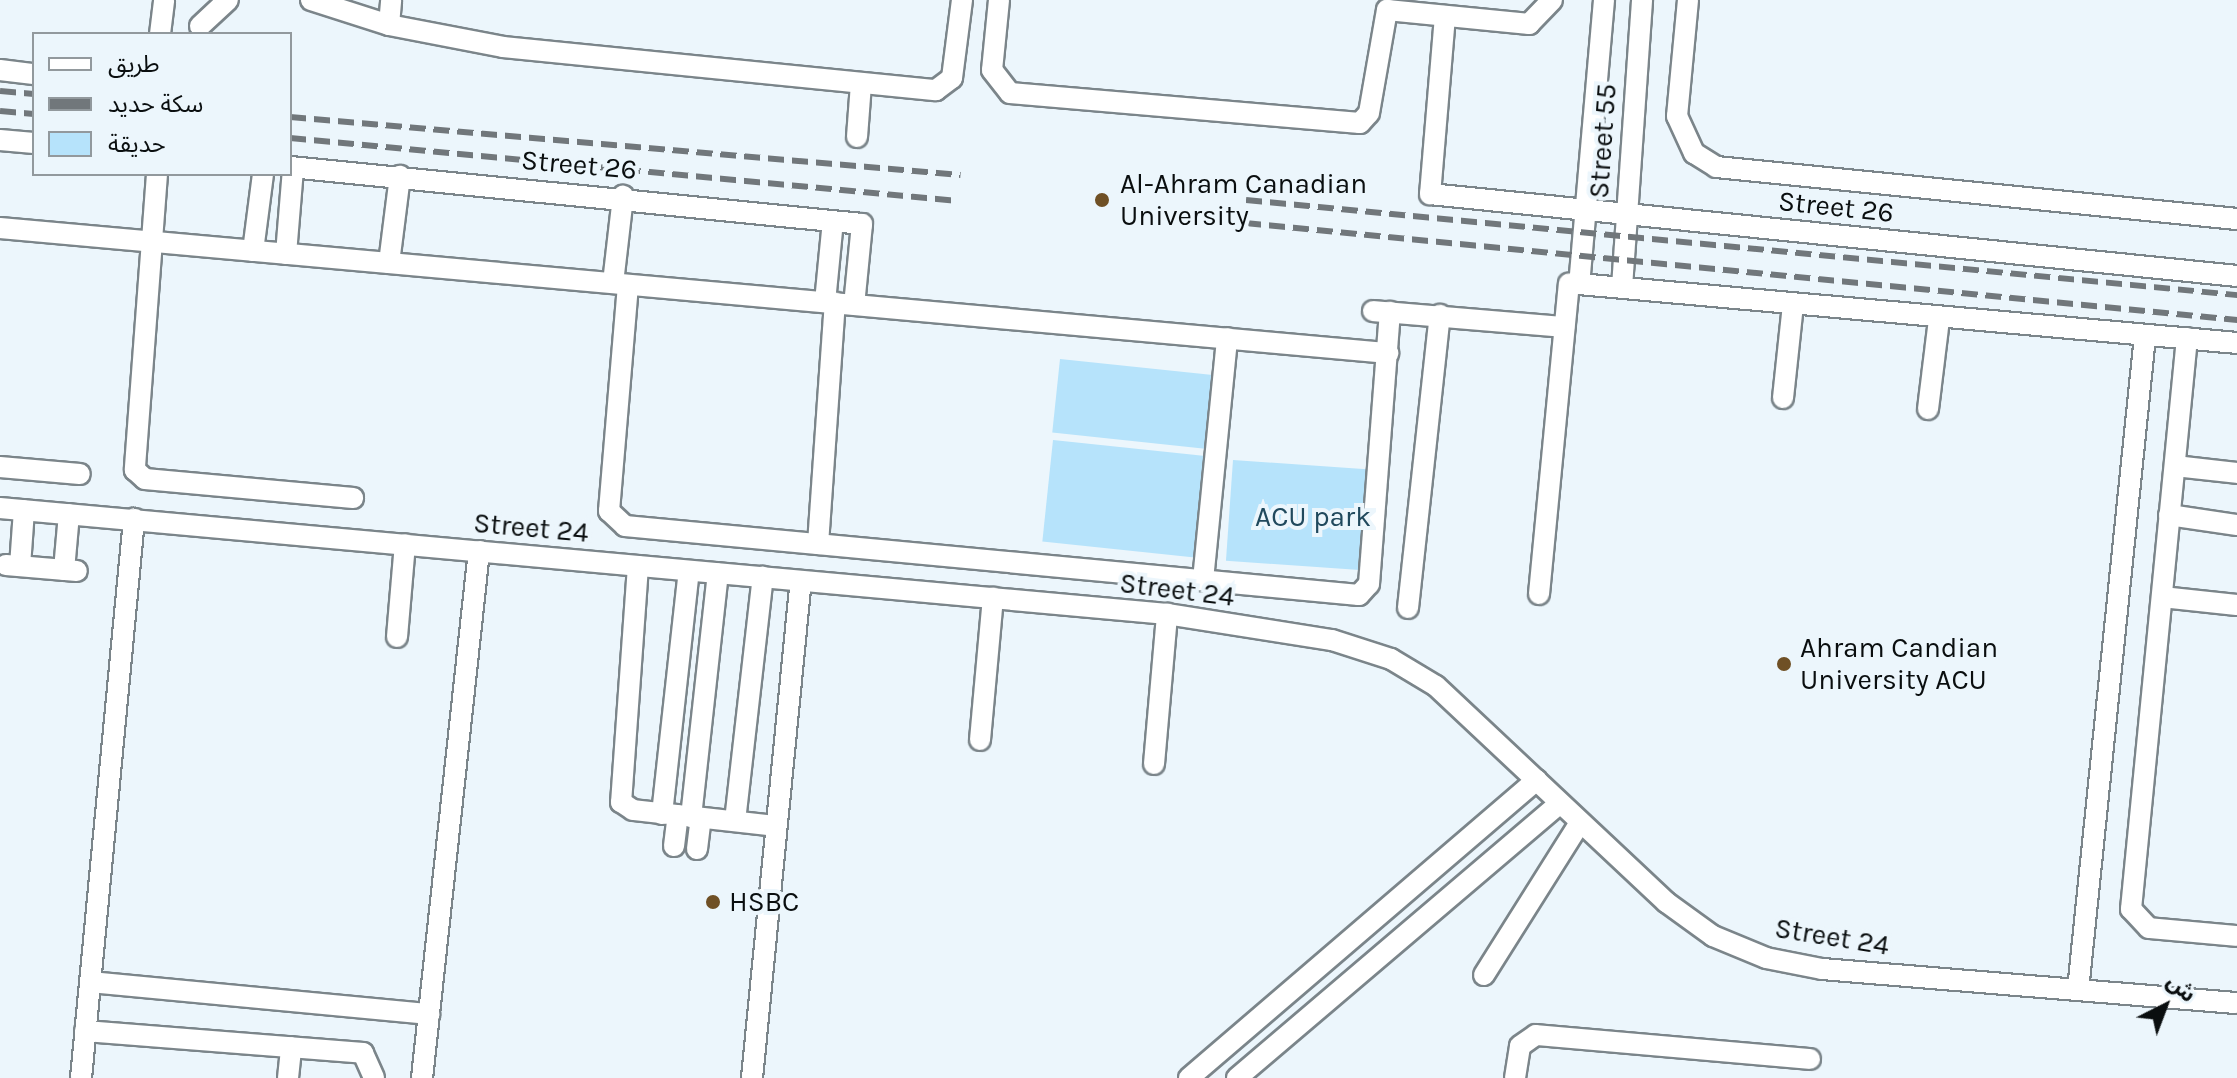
<!DOCTYPE html>
<html>
<head>
<meta charset="utf-8">
<style>
	body { margin:0 }
	#map { position:relative; width:2237px; height:1078px; overflow:hidden; background:#ecf6fc; font-family:Karla,"Noto Sans Arabic",sans-serif }
	div>[style] { position:absolute }
	.green>* { inset:0; background:#b6e3fb; transform-origin:0 0 }
	.roads { filter:drop-shadow(2px 0 #7b858a) drop-shadow(-2px 0 #7b858a) drop-shadow(0 2px #7b858a) drop-shadow(0 -2px #7b858a) }
	.minor>* { height:20px; margin:-10px; padding:0 10px; transform-origin:10px; border-radius:10px; background:#fff }
	.rail>* { height:6px; margin-top:-3px; transform-origin:0; background:repeating-linear-gradient(90deg,#71777b 0 16px,transparent 0 24px) }
	.dots>* { width:22px; height:22px; translate:-50% -50%; box-sizing:border-box; border:4px solid #ecf6fc; border-radius:50% }
	span { translate:-50% -50%; white-space:nowrap; text-align:center; line-height:1.15; -webkit-text-stroke:8px #ecf6fc; paint-order:stroke }
	.street-label { font-size:28px; color:#0a0e0f }
	.poi-label { font-size:28px; color:#0a0e0f }
	.left { translate:0 -50%; text-align:left }
	.park-label { font-size:28px; color:#20495d }
	.legend { position:absolute; left:32px; top:32px; width:260px; height:144px; box-sizing:border-box; background:#ecf6fc; border:2px solid #92999d; margin:0; padding:10px 14px; list-style:none; font-size:24px; color:#0a0e0f }
	.legend li { display:flex; align-items:center; gap:16px; height:40px }
	.legend b { width:40px; border:2px solid #92999d }
	.north { position:absolute; left:2125px; top:966px; width:80px; height:80px; -webkit-text-stroke:6px #ecf6fc; paint-order:stroke; rotate:42deg; font-size:22px; font-weight:700; line-height:32px; text-align:center; color:#0a0e0f }
	.north::after { content:''; display:block; margin:auto; width:28px; height:36px; background:#0a0e0f; clip-path:polygon(50% 0,100% 100%,50% 72%,0 100%) }
</style>
</head>
<body>
<div id="map">
	<div class="green">
		<div style="left:1060px;top:359px;width:156px;height:74px;rotate:6deg"></div>
		<div style="left:1053px;top:440px;width:158px;height:102px;rotate:6deg"></div>
		<div style="left:1233px;top:460px;width:134px;height:101px;rotate:4deg"></div>
	</div>
	<div class="roads">
		<div class="minor">
			<div style="left:311px;top:0;width:82px;rotate:17.8deg"></div>
			<div style="left:389px;top:25px;width:116px;rotate:10.9deg"></div>
			<div style="left:503px;top:47px;width:435px;rotate:5.7deg"></div>
			<div style="left:936px;top:90px;width:20px;rotate:-37deg"></div>
			<div style="left:952px;top:78px;width:79px;rotate:-82.7deg"></div>
			<div style="left:999px;top:0;width:70px;rotate:95.7deg"></div>
			<div style="left:992px;top:70px;width:29px;rotate:52deg"></div>
			<div style="left:1010px;top:93px;width:351px;rotate:4.9deg"></div>
			<div style="left:1360px;top:123px;width:13px;rotate:-48deg"></div>
			<div style="left:1369px;top:113px;width:105px;rotate:-80.1deg"></div>
			<div style="left:1387px;top:10px;width:143px;rotate:5.6deg"></div>
			<div style="left:1529px;top:24px;width:33px;rotate:-46deg"></div>
			<div style="left:1604px;top:0;width:285px;rotate:95deg"></div>
			<div style="left:1579px;top:284px;width:661px;rotate:5.12deg"></div>
			<div style="left:1688px;top:0;width:117px;rotate:95.4deg"></div>
			<div style="left:1677px;top:116px;width:41px;rotate:65.3deg"></div>
			<div style="left:1694px;top:153px;width:26px;rotate:32deg"></div>
			<div style="left:1716px;top:167px;width:524px;rotate:5.7deg"></div>
			<div style="left:1445px;top:16px;width:179px;rotate:94.8deg"></div>
			<div style="left:1430px;top:194px;width:811px;rotate:5.8deg"></div>
			<div style="left:389px;top:25px;width:25px;rotate:-85deg"></div>
			<div style="left:200px;top:26px;width:38px;rotate:-43deg"></div>
			<div style="left:160px;top:34px;width:34px;rotate:-83deg"></div>
			<div style="left:0;top:70px;width:34px;rotate:7deg"></div>
			<div style="left:857px;top:137px;width:53px;rotate:-85.7deg"></div>
			<div style="left:0;top:140px;width:34px;rotate:5deg"></div>
			<div style="left:290px;top:167px;width:575px;rotate:5.69deg"></div>
			<div style="left:862px;top:224px;width:81px;rotate:95.6deg"></div>
			<div style="left:157px;top:174px;width:297px;rotate:94.3deg"></div>
			<div style="left:135px;top:470px;width:13px;rotate:42deg"></div>
			<div style="left:145px;top:479px;width:209px;rotate:5.2deg"></div>
			<div style="left:0;top:228px;width:1394px;rotate:5.15deg"></div>
			<div style="left:253px;top:251px;width:78px;rotate:-82.6deg"></div>
			<div style="left:286px;top:254px;width:86px;rotate:-85.3deg"></div>
			<div style="left:389px;top:263px;width:88px;rotate:-82.8deg"></div>
			<div style="left:613px;top:283px;width:88px;rotate:-83.4deg"></div>
			<div style="left:628px;top:285px;width:227px;rotate:94.8deg"></div>
			<div style="left:609px;top:511px;width:22px;rotate:43deg"></div>
			<div style="left:625px;top:526px;width:737px;rotate:5.37deg"></div>
			<div style="left:1359px;top:595px;width:15px;rotate:-48deg"></div>
			<div style="left:1369px;top:584px;width:273px;rotate:-85.6deg"></div>
			<div style="left:1622px;top:287px;width:288px;rotate:-86deg"></div>
			<div style="left:825px;top:302px;width:81px;rotate:-84.4deg"></div>
			<div style="left:1373px;top:311px;width:192px;rotate:4.8deg"></div>
			<div style="left:2187px;top:338px;width:574px;rotate:95.6deg"></div>
			<div style="left:2131px;top:909px;width:26px;rotate:47deg"></div>
			<div style="left:2149px;top:928px;width:88px;rotate:5.2deg"></div>
			<div style="left:1783px;top:398px;width:94px;rotate:-83.9deg"></div>
			<div style="left:1928px;top:409px;width:90px;rotate:-83deg"></div>
			<div style="left:2175px;top:466px;width:62px;rotate:6.4deg"></div>
			<div style="left:0;top:467px;width:80px;rotate:5deg"></div>
			<div style="left:0;top:508px;width:1172px;rotate:5.19deg"></div>
			<div style="left:1167px;top:614px;width:167px;rotate:9deg"></div>
			<div style="left:1332px;top:640px;width:62px;rotate:17.9deg"></div>
			<div style="left:1391px;top:659px;width:52px;rotate:31deg"></div>
			<div style="left:1436px;top:686px;width:316px;rotate:43.2deg"></div>
			<div style="left:1666px;top:902px;width:58px;rotate:35.9deg"></div>
			<div style="left:1713px;top:936px;width:57px;rotate:22.5deg"></div>
			<div style="left:1766px;top:958px;width:57px;rotate:11.1deg"></div>
			<div style="left:1822px;top:969px;width:416px;rotate:4.7deg"></div>
			<div style="left:2169px;top:515px;width:69px;rotate:8.4deg"></div>
			<div style="left:818px;top:544px;width:242px;rotate:-86deg"></div>
			<div style="left:6px;top:565px;width:71px;rotate:4.8deg"></div>
			<div style="left:20px;top:566px;width:56px;rotate:-85.9deg"></div>
			<div style="left:638px;top:566px;width:237px;rotate:94.1deg"></div>
			<div style="left:621px;top:802px;width:14px;rotate:34deg"></div>
			<div style="left:633px;top:810px;width:144px;rotate:6.4deg"></div>
			<div style="left:64px;top:570px;width:56px;rotate:-84.9deg"></div>
			<div style="left:1203px;top:580px;width:243px;rotate:-84.3deg"></div>
			<div style="left:1539px;top:594px;width:312px;rotate:-84.5deg"></div>
			<div style="left:2162px;top:597px;width:75px;rotate:6.1deg"></div>
			<div style="left:1408px;top:608px;width:295px;rotate:-83.8deg"></div>
			<div style="left:397px;top:637px;width:93px;rotate:-85.1deg"></div>
			<div style="left:980px;top:740px;width:143px;rotate:-84.8deg"></div>
			<div style="left:1154px;top:764px;width:151px;rotate:-85deg"></div>
			<div style="left:662px;top:814px;width:244px;rotate:-83.7deg"></div>
			<div style="left:691px;top:817px;width:245px;rotate:-83.7deg"></div>
			<div style="left:735px;top:821px;width:246px;rotate:-83.5deg"></div>
			<div style="left:674px;top:846px;width:31px;rotate:-83deg"></div>
			<div style="left:697px;top:849px;width:31px;rotate:-83deg"></div>
			<div style="left:1484px;top:975px;width:176px;rotate:-57.8deg"></div>
			<div style="left:90px;top:982px;width:341px;rotate:5.4deg"></div>
			<div style="left:2078px;top:990px;width:657px;rotate:-84.15deg"></div>
			<div style="left:85px;top:1031px;width:279px;rotate:4.5deg"></div>
			<div style="left:363px;top:1053px;width:27px;rotate:66deg"></div>
			<div style="left:81px;top:1078px;width:562px;rotate:-84.58deg"></div>
			<div style="left:288px;top:1078px;width:31px;rotate:-84deg"></div>
			<div style="left:422px;top:1078px;width:530px;rotate:-83.83deg"></div>
			<div style="left:752px;top:1078px;width:499px;rotate:-84.4deg"></div>
			<div style="left:1189px;top:1078px;width:458px;rotate:-40.6deg"></div>
			<div style="left:1237px;top:1078px;width:423px;rotate:-40.4deg"></div>
			<div style="left:1515px;top:1078px;width:32px;rotate:-81deg"></div>
			<div style="left:1520px;top:1046px;width:19px;rotate:-35deg"></div>
			<div style="left:1536px;top:1035px;width:275px;rotate:5deg"></div>
		</div>
	</div>
	<div class="rail">
		<div style="left:0;top:91px;width:34px;rotate:5deg"></div>
		<div style="left:0;top:111px;width:34px;rotate:5deg"></div>
		<div style="left:290px;top:117px;width:673px;rotate:4.95deg"></div>
		<div style="left:290px;top:138px;width:671px;rotate:5.39deg"></div>
		<div style="left:1246px;top:200px;width:996px;rotate:5.48deg"></div>
		<div style="left:1245px;top:223px;width:997px;rotate:5.58deg"></div>
	</div>
	<div class="dots">
		<div style="left:1102px;top:200px;background:#6f5025"></div>
		<div style="left:1784px;top:664px;background:#6f5025"></div>
		<div style="left:713px;top:902px;background:#6f5025"></div>
	</div>
	<div class="street-label">
		<span style="left:1603px;top:141px;rotate:-86deg">Street 55</span>
		<span style="left:579px;top:165px;rotate:5deg">Street 26</span>
		<span style="left:1836px;top:207px;rotate:6deg">Street 26</span>
		<span style="left:531px;top:528px;rotate:5deg">Street 24</span>
		<span style="left:1177px;top:590px;rotate:7deg">Street 24</span>
		<span style="left:1832px;top:937px;rotate:9deg">Street 24</span>
	</div>
	<div class="poi-label">
		<span class="left" style="left:1120px;top:200px">Al-Ahram Canadian<br>University</span>
		<span class="left" style="left:1800px;top:664px">Ahram Candian<br>University ACU</span>
		<span class="left" style="left:729px;top:902px">HSBC</span>
	</div>
	<div class="park-label">
		<span style="left:1313px;top:517px">ACU park</span>
	</div>
	<ul class="legend">
	<li><b style="height:10px;background:#fff"></b>طريق</li>
	<li><b style="height:10px;background:#71777b"></b>سكة حديد</li>
	<li><b style="height:22px;background:#b6e3fb"></b>حديقة</li>
	</ul>
	<div class="north">ش</div>
</div>
</body>
</html>
